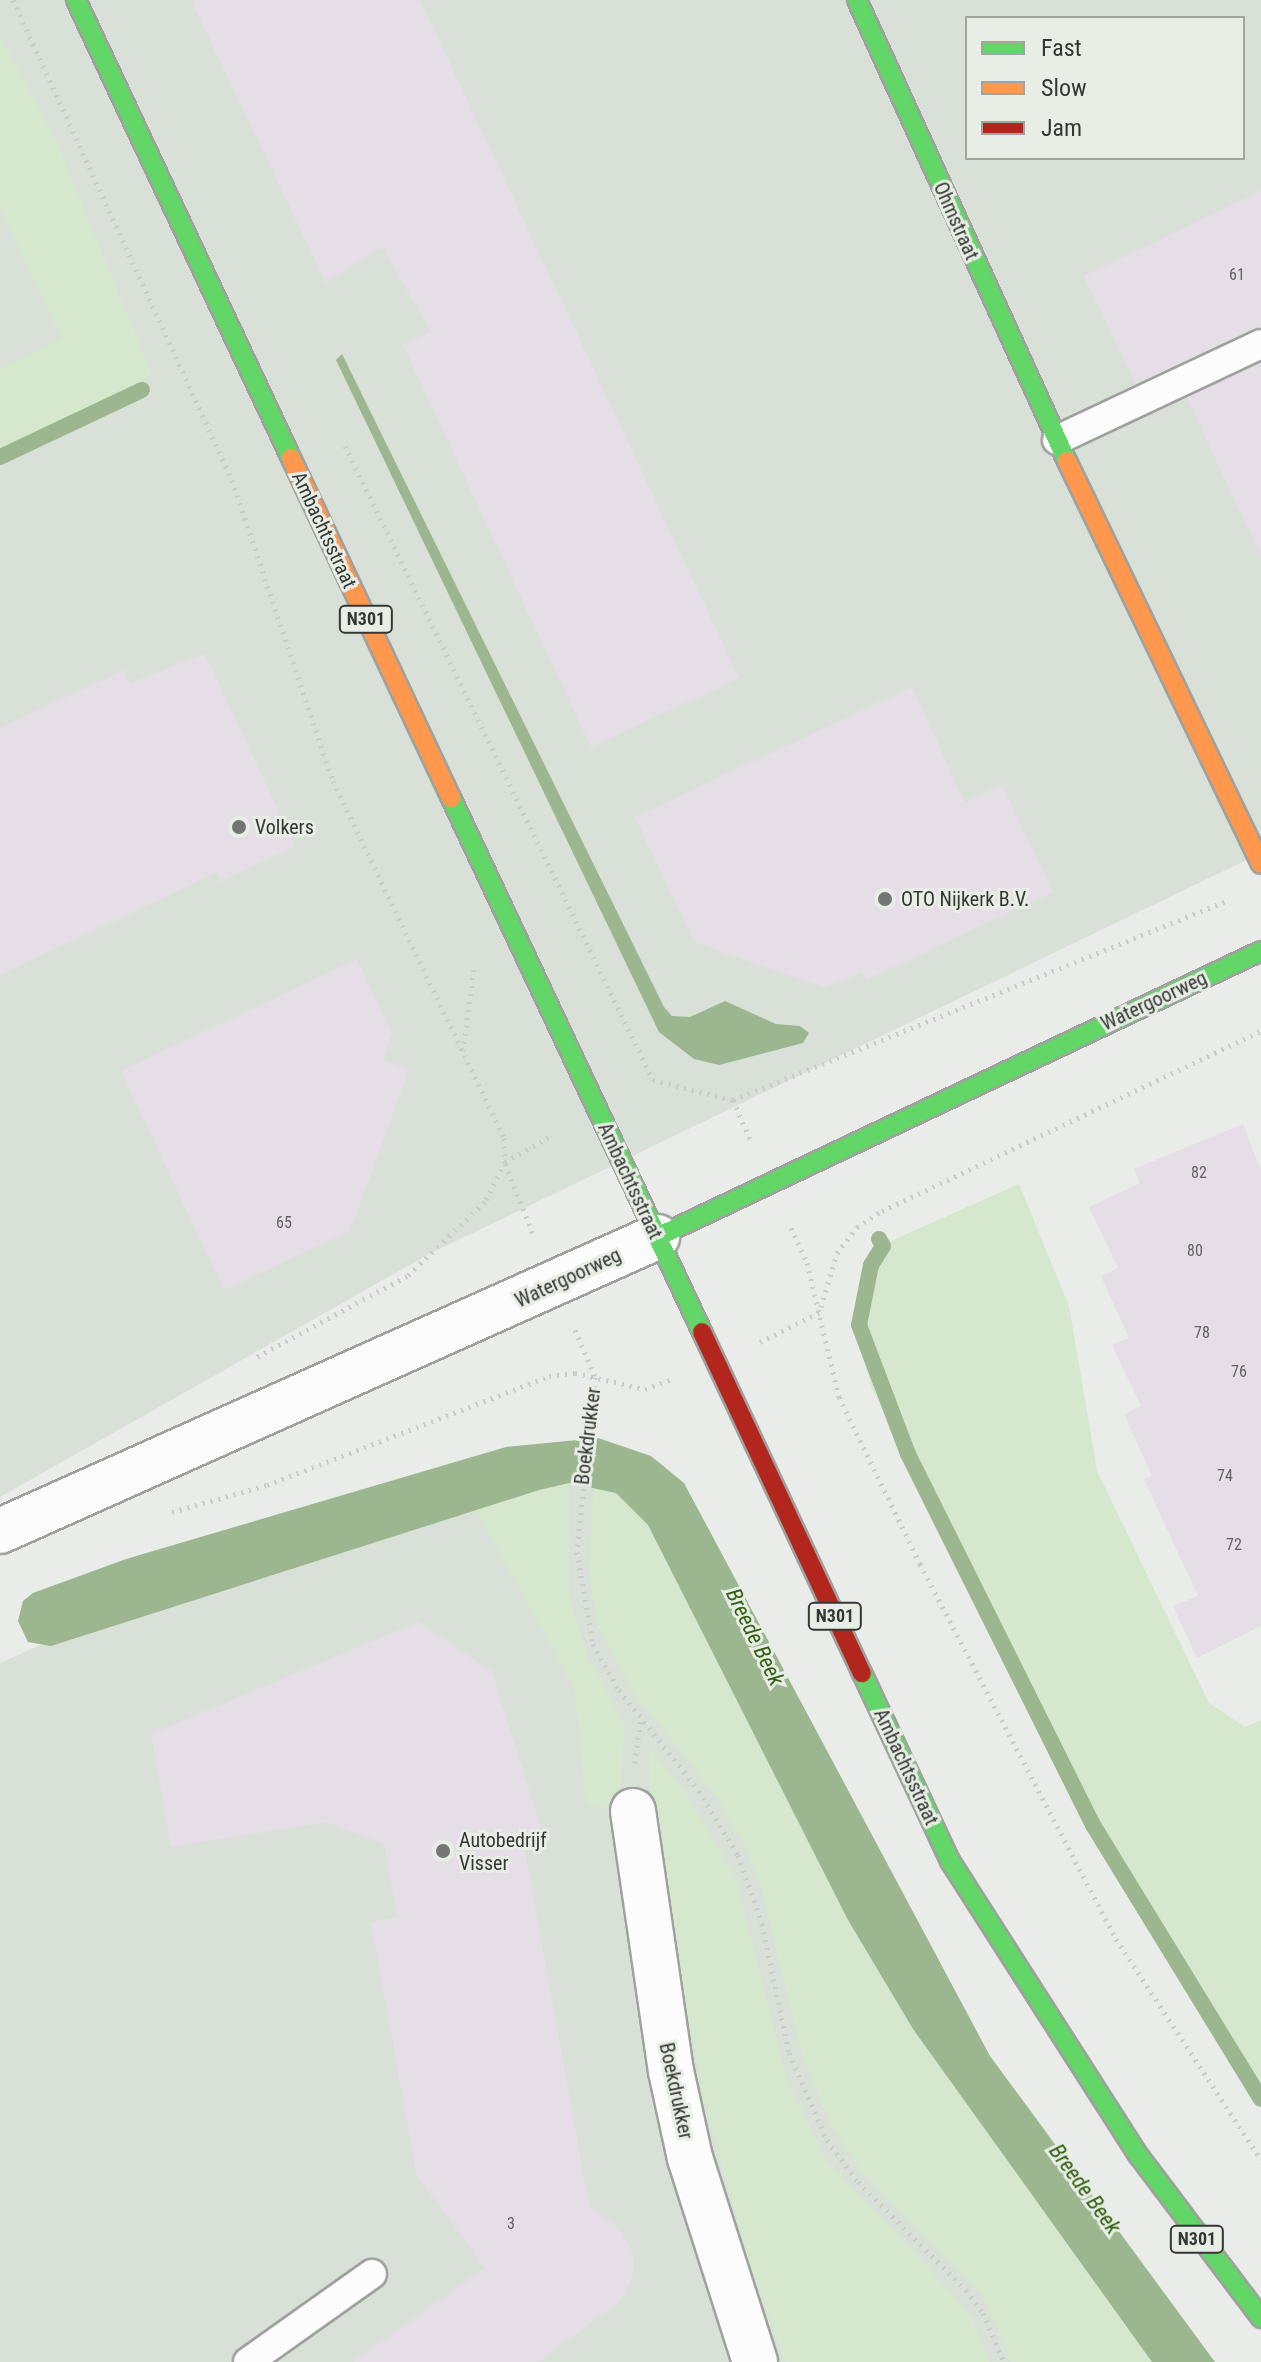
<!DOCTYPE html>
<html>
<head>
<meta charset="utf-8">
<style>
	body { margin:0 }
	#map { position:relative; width:1261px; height:2362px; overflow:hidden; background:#e9ece8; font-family:"Roboto Condensed",sans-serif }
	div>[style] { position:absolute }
	.built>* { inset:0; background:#d9e0d7 }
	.green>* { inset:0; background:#d5e8ce }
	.water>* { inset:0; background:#9cb790 }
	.stream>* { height:16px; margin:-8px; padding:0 8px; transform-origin:8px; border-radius:8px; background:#9cb790 }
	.building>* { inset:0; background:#e6dee7 }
	.path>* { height:5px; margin-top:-2.5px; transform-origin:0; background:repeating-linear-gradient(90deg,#caccca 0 2px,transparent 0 8px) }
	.roads { filter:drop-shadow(2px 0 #9ea19d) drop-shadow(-2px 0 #9ea19d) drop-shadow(0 2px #9ea19d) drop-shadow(0 -2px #9ea19d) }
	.lane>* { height:28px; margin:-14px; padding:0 14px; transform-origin:14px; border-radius:14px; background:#fcfcfc }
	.street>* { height:44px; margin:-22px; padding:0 22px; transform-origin:22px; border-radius:22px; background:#fcfcfc }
	.fast>* { height:18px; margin:-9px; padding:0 9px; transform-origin:9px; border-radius:9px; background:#63d668 }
	.slow>* { height:18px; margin:-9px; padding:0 9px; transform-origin:9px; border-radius:9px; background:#ff974d }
	.jam>* { height:18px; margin:-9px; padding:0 9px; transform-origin:9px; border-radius:9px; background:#b3261e }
	.dots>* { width:22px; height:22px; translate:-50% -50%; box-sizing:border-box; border:4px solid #e8eee6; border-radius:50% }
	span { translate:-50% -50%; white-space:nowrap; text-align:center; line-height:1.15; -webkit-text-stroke:6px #e8eee6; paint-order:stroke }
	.number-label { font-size:16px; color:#616161 }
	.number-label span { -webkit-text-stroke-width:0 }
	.shield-label span { padding:2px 6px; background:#e8eee6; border:2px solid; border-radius:6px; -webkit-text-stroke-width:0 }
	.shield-label { font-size:18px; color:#353734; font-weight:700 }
	.street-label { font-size:20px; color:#353734 }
	.poi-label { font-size:20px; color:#353734 }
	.left { translate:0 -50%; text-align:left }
	.water-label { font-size:22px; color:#326115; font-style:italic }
	.legend { position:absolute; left:965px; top:16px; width:280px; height:144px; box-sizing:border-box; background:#e8eee6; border:2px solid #a0a59f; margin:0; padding:10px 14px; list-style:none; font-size:24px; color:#353734 }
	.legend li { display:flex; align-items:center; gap:16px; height:40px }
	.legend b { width:40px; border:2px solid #a0a59f }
</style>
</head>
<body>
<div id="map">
	<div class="built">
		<div style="clip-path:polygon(evenodd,0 0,1261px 0,1261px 853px,427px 1255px,0 1497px,0 0,967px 18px,1243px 18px,1243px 158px,967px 158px,967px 18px)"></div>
		<div style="clip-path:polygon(643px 1476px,818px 1824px,1180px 2362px,0 2362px,0 1663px,397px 1488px)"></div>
	</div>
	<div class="green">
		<div style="clip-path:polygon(0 35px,59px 147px,152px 376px,0 449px,0 369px,62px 339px,0 208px)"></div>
		<div style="clip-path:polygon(1019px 1184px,1069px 1306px,1097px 1471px,1209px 1703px,1245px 1727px,1261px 1720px,1261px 2103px,1167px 1952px,1063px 1767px,872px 1388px,859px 1345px,868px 1268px,893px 1240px)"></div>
		<div style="clip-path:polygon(569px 1483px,569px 1596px,587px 1655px,624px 1725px,620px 1809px,586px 1805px,575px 1690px,476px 1509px)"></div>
		<div style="clip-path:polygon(594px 1485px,631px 1504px,648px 1525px,848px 1920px,913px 2029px,1152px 2362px,1011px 2362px,983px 2297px,861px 2170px,830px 2122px,800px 2047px,761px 1886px,743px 1843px,717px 1797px,634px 1693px,598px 1626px,589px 1574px)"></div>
		<div style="clip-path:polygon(649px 1747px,687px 1795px,735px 1876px,785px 2074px,824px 2157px,948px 2289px,972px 2319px,990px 2362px,786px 2362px,747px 2257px,703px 2096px,650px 1806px)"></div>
	</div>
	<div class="water">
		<div style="clip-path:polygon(342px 354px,664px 1007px,672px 1016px,690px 1017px,725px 1001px,776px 1024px,800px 1026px,809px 1033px,803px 1043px,719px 1065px,694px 1059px,659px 1032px,336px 360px)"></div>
		<div style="clip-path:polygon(598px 1438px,651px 1456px,684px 1483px,990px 2056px,1215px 2362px,1152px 2362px,913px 2029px,848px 1920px,648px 1525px,616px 1493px,569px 1483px,539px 1490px,51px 1646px,28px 1642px,18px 1621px,23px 1601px,33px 1593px,126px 1559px,506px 1447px)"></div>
	</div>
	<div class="stream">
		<div style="left:0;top:457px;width:157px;rotate:-25.3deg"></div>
		<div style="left:879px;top:1239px;width:8px;rotate:60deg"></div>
		<div style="left:883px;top:1246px;width:22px;rotate:122deg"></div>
		<div style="left:871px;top:1265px;width:61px;rotate:101.3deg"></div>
		<div style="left:859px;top:1325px;width:138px;rotate:69.2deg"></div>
		<div style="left:908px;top:1454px;width:415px;rotate:63.5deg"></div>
		<div style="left:1093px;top:1825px;width:321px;rotate:58.5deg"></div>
	</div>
	<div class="building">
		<div style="clip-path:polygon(191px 0,420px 0,739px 678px,591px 747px,403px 345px,431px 331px,382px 247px,326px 283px)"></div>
		<div style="clip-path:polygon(1261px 191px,1261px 327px,1136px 384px,1084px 276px)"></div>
		<div style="clip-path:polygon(1261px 363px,1261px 556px,1187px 398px)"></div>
		<div style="clip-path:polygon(205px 654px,295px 846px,221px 882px,216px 873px,0 975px,0 728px,124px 670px,130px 683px)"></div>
		<div style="clip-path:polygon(912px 687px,965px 803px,1002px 785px,1053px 892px,866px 980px,862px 972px,826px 988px,694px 942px,635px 817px)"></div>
		<div style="clip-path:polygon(357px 959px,392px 1034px,383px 1059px,409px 1070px,350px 1231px,224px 1290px,121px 1071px)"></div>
		<div style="clip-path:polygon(1243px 1124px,1261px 1170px,1261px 1626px,1197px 1658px,1173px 1606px,1198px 1596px,1144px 1479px,1152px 1476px,1124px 1414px,1141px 1406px,1112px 1345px,1129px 1338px,1101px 1276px,1118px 1268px,1089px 1207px,1140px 1183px,1134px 1169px)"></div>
		<div style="clip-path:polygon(418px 1622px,492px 1672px,543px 1835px,523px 1839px,589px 2206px,619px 2228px,633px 2254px,633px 2274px,622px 2300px,538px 2362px,353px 2362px,485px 2268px,417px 2176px,371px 1922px,397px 1917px,384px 1844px,326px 1822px,171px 1847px,151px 1734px)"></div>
	</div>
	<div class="path">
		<div style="left:13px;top:0;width:528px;rotate:65.48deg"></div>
		<div style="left:232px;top:480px;width:317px;rotate:71.5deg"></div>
		<div style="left:333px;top:781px;width:396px;rotate:64.4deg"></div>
		<div style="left:504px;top:1138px;width:24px;rotate:88deg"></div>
		<div style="left:505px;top:1162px;width:45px;rotate:116.6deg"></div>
		<div style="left:485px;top:1202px;width:108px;rotate:136.5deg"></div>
		<div style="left:407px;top:1276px;width:173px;rotate:151.7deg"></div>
		<div style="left:345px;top:446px;width:705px;rotate:64.09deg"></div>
		<div style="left:653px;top:1080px;width:82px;rotate:14deg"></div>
		<div style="left:463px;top:1051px;width:83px;rotate:-82.4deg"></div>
		<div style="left:733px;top:1100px;width:43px;rotate:66.4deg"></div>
		<div style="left:733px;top:1100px;width:535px;rotate:-21.96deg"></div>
		<div style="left:505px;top:1162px;width:55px;rotate:-29.4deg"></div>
		<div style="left:505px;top:1164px;width:78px;rotate:68.1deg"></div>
		<div style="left:791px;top:1228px;width:38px;rotate:65deg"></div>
		<div style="left:807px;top:1263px;width:138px;rotate:76.6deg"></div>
		<div style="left:839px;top:1397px;width:186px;rotate:64.1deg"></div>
		<div style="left:920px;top:1564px;width:423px;rotate:62.4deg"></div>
		<div style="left:1116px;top:1939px;width:264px;rotate:56.7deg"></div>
		<div style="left:821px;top:1307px;width:56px;rotate:-73.5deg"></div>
		<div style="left:837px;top:1253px;width:33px;rotate:-52deg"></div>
		<div style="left:857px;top:1227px;width:30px;rotate:-33deg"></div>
		<div style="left:882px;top:1211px;width:420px;rotate:-25.4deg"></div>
		<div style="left:575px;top:1330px;width:50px;rotate:66.5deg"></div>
		<div style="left:760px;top:1342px;width:67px;rotate:-26.6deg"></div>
		<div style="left:595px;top:1377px;width:176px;rotate:95.9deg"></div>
		<div style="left:577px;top:1552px;width:93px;rotate:80.1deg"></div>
		<div style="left:593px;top:1644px;width:53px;rotate:60.5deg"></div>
		<div style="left:619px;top:1690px;width:129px;rotate:51.6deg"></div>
		<div style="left:699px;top:1791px;width:75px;rotate:58.6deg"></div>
		<div style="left:738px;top:1855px;width:73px;rotate:70.8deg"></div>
		<div style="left:762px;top:1924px;width:132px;rotate:78.2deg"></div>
		<div style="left:789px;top:2053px;width:95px;rotate:66.4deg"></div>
		<div style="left:827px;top:2140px;width:52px;rotate:53.6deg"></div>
		<div style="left:858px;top:2182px;width:153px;rotate:45deg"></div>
		<div style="left:966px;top:2290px;width:29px;rotate:54deg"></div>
		<div style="left:983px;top:2313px;width:53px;rotate:66.8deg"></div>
		<div style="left:172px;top:1512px;width:99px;rotate:-15.9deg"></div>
		<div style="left:267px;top:1485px;width:302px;rotate:-21.1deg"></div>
		<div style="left:549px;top:1376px;width:26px;rotate:-7deg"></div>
		<div style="left:575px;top:1373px;width:72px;rotate:12.9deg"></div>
		<div style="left:645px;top:1389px;width:27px;rotate:-20deg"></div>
		<div style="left:635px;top:1763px;width:42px;rotate:-83.2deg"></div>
	</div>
	<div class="roads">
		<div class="lane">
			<div style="left:1057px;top:440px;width:225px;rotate:-25.2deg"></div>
			<div style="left:248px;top:2362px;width:152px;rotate:-35.4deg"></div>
		</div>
		<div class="street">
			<div style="left:0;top:1531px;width:720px;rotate:-24.11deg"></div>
			<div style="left:633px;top:1811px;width:263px;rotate:81.7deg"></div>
			<div style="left:671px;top:2071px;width:89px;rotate:77.7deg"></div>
			<div style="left:690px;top:2158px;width:214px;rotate:72.3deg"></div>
		</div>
		<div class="fast">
			<div style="left:76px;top:0;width:506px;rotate:64.85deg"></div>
			<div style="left:857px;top:0;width:507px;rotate:65.51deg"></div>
			<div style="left:451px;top:798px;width:590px;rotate:64.82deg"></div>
			<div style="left:657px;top:1237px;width:668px;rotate:-25.34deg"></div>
			<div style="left:862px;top:1673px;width:208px;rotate:64.9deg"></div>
			<div style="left:950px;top:1861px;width:350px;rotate:57.4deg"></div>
			<div style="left:1139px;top:2156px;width:203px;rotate:53deg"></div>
		</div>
		<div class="slow">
			<div style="left:291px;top:458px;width:376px;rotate:64.8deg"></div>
			<div style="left:1067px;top:461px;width:447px;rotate:64.3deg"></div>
		</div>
		<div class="jam">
			<div style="left:702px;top:1332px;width:377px;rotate:64.9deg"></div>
		</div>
	</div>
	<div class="dots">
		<div style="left:239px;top:827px;background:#747673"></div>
		<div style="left:885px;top:899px;background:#747673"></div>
		<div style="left:443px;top:1851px;background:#747673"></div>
	</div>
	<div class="number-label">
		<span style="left:1237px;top:275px">61</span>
		<span style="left:1199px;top:1173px">82</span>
		<span style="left:284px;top:1223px">65</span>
		<span style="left:1195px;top:1251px">80</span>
		<span style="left:1202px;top:1333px">78</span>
		<span style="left:1239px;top:1372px">76</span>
		<span style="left:1225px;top:1476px">74</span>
		<span style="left:1234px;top:1545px">72</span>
		<span style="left:511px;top:2224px">3</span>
	</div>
	<div class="shield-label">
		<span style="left:366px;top:619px">N301</span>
		<span style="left:835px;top:1616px">N301</span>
		<span style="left:1197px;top:2239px">N301</span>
	</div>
	<div class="street-label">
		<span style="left:956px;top:221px;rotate:66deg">Ohmstraat</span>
		<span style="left:324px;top:530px;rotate:65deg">Ambachtsstraat</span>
		<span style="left:1154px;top:1001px;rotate:-25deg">Watergoorweg</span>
		<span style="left:630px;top:1181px;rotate:65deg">Ambachtsstraat</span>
		<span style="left:568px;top:1278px;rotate:-25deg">Watergoorweg</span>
		<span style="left:588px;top:1436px;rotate:-83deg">Boekdrukker</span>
		<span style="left:906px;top:1767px;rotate:65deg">Ambachtsstraat</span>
		<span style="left:676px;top:2091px;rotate:78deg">Boekdrukker</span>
	</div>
	<div class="poi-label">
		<span class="left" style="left:255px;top:827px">Volkers</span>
		<span class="left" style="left:901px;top:899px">OTO Nijkerk B.V.</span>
		<span class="left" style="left:459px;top:1852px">Autobedrijf<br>Visser</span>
	</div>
	<div class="water-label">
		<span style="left:755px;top:1637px;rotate:64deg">Breede Beek</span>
		<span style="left:1085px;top:2189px;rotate:54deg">Breede Beek</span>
	</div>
	<ul class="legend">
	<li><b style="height:10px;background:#63d668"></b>Fast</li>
	<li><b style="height:10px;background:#ff974d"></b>Slow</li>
	<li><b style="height:10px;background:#b3261e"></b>Jam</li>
	</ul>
</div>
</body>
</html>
